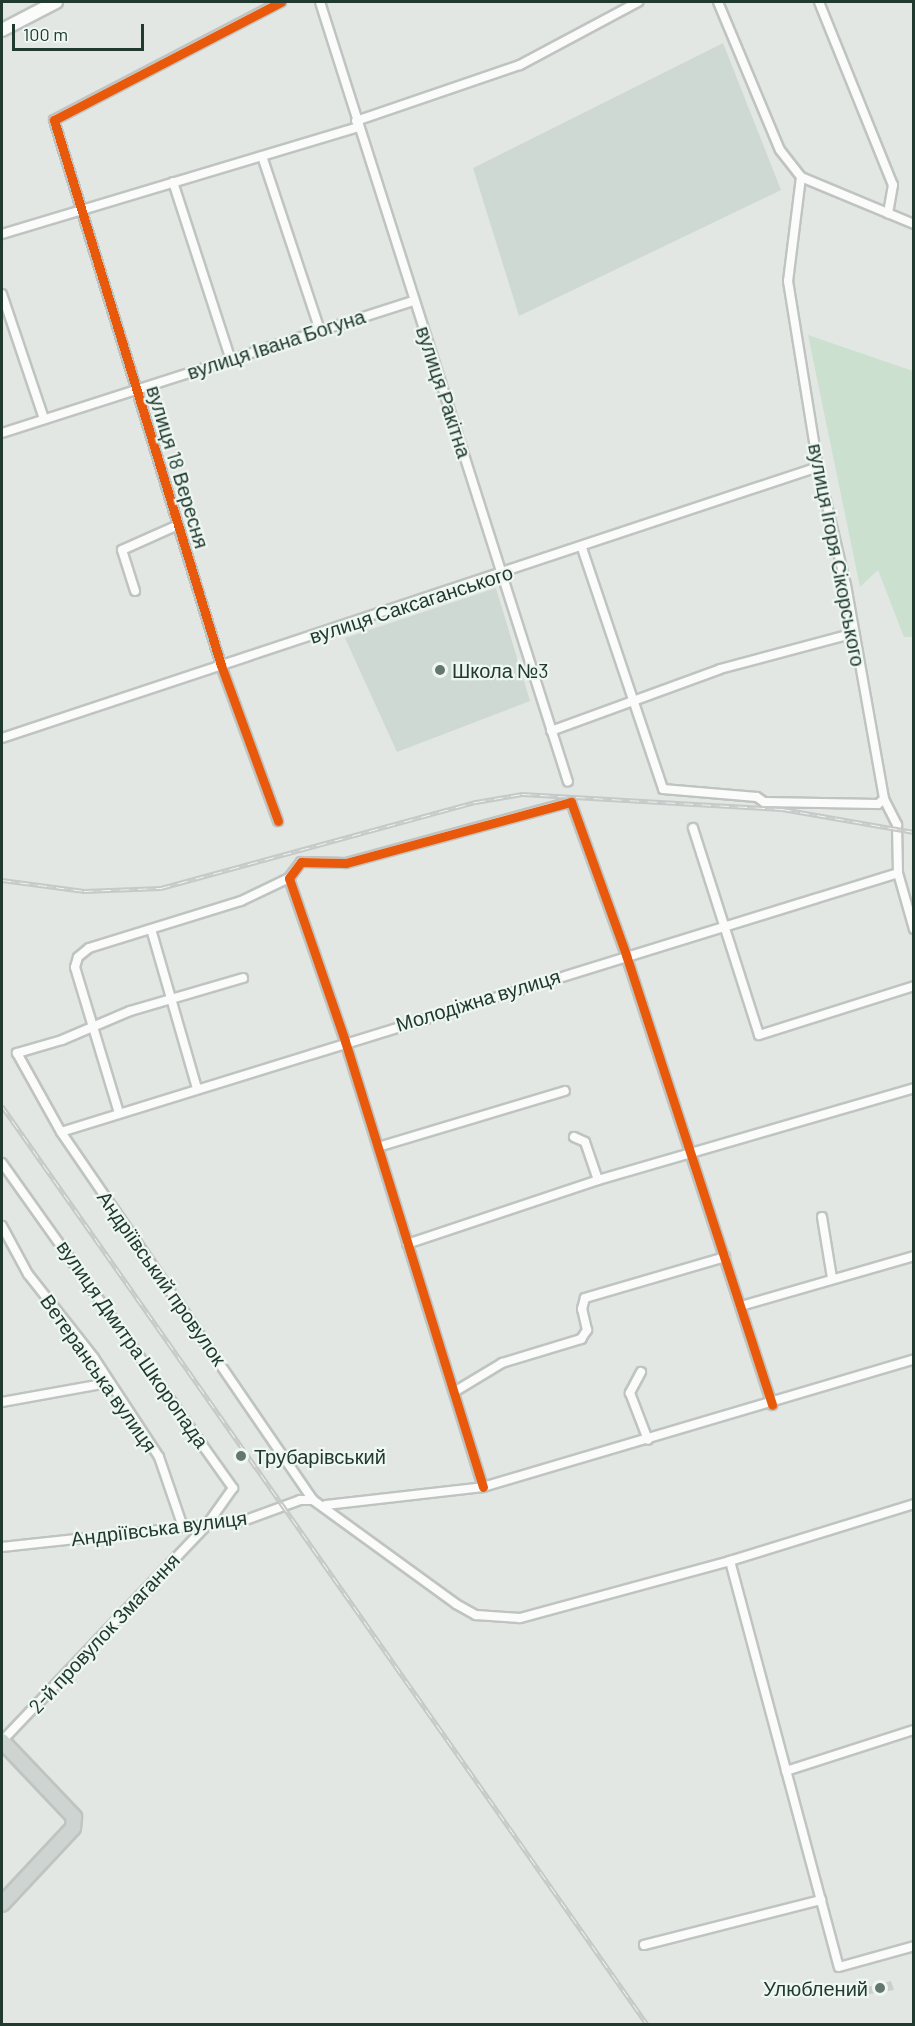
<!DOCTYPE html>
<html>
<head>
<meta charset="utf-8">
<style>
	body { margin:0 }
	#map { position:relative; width:915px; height:2026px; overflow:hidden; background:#e2e7e4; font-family:Barlow,sans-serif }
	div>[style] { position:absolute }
	.built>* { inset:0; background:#cfd9d4 }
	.green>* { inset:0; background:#cbe0cf }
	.building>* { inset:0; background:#cbd0cd }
	.roads { filter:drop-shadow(2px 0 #bfc4c1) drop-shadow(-2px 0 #bfc4c1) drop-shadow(0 2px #bfc4c1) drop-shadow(0 -2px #bfc4c1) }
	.street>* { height:8px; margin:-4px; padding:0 4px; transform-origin:4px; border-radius:4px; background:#fbfbfb }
	.secondary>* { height:12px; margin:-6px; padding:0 6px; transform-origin:6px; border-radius:6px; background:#fbfbfb }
	.primary>* { height:14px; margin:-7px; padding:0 7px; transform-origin:7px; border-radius:7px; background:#cdd4d1 }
	.rail>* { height:5px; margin-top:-2.5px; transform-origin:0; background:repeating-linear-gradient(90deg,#eff7f2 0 9px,#c6c9c8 0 18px); box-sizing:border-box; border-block:2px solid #c6c9c8 }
	.cycleway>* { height:9px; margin:-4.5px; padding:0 4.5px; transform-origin:4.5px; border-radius:4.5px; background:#e8590c }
	.dots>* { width:16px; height:16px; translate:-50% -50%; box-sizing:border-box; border:3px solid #eff7f2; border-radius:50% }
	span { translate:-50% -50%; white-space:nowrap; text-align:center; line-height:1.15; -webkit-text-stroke:4.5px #eff7f2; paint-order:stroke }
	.street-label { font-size:20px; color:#203a30 }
	.poi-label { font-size:20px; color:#203a30 }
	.left { translate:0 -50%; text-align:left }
	.right { translate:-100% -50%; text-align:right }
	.frame { position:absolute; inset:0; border:3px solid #203a30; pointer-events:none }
	.scale { position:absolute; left:12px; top:24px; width:132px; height:27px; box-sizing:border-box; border:3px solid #203a30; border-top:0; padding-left:8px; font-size:18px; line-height:21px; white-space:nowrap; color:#203a30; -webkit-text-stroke:4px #eff7f2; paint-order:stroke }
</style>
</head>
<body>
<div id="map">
	<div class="built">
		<div style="clip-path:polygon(723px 43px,781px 190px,519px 316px,473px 168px)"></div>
		<div style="clip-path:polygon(496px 588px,530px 701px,397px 752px,345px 638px)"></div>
	</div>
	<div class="green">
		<div style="clip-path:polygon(808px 335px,913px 371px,913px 637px,904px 637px,878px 570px,860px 587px)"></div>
	</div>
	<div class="building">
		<div style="clip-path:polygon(891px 1981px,894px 1990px,869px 1994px,867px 1987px)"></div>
	</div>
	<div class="roads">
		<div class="street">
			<div style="left:320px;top:2px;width:818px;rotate:72.36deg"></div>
			<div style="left:718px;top:2px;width:160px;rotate:67.3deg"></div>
			<div style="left:780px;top:150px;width:34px;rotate:52deg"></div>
			<div style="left:801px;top:177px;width:122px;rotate:22.6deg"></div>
			<div style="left:819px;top:2px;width:197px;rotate:68deg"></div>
			<div style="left:893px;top:185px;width:29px;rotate:100deg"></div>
			<div style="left:356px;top:121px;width:173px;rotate:-18.9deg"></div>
			<div style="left:520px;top:65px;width:134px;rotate:-28.1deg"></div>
			<div style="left:262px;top:156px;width:183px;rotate:71.6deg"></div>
			<div style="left:801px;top:177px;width:105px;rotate:97.1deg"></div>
			<div style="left:788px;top:281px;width:188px;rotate:80.8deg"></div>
			<div style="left:818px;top:467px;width:121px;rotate:76.7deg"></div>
			<div style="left:846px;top:585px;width:217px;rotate:79.9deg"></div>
			<div style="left:884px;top:799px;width:29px;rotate:63deg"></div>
			<div style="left:897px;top:825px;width:48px;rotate:88.8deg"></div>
			<div style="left:898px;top:873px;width:58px;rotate:74.1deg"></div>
			<div style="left:173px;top:182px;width:184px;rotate:72deg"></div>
			<div style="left:2px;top:234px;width:372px;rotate:-16.7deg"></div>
			<div style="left:2px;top:294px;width:132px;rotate:71.4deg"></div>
			<div style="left:2px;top:433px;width:433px;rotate:-17.8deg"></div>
			<div style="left:582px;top:548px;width:254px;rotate:71.4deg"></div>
			<div style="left:663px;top:789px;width:94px;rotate:4.9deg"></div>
			<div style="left:757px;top:797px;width:9px;rotate:36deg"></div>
			<div style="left:764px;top:802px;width:114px;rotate:1deg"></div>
			<div style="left:878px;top:804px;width:8px;rotate:-40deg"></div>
			<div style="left:135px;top:591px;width:43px;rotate:-107.6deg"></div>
			<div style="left:122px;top:550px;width:61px;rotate:-24.1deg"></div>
			<div style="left:551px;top:731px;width:180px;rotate:-20.1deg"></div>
			<div style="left:720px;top:669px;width:139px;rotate:-15deg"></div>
			<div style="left:2px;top:738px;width:860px;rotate:-18.37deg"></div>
			<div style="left:278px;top:821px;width:166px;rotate:-110.1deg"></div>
			<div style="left:221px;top:665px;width:570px;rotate:-107.04deg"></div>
			<div style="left:54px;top:120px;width:256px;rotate:-27.5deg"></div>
			<div style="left:693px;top:828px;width:217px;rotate:72.3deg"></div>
			<div style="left:759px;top:1035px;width:163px;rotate:-17.5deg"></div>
			<div style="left:151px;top:929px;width:166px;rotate:73.9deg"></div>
			<div style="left:243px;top:978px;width:118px;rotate:163.7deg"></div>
			<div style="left:130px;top:1011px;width:74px;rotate:156.9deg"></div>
			<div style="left:62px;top:1040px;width:47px;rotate:163.9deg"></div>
			<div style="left:17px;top:1053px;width:90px;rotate:60.9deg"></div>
			<div style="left:61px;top:1132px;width:446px;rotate:55.6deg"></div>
			<div style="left:119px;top:1113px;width:152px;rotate:-106.8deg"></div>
			<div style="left:75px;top:967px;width:10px;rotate:-73deg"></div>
			<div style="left:78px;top:957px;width:14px;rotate:-39deg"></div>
			<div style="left:89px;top:948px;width:159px;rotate:-17.2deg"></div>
			<div style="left:241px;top:901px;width:53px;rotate:-25.6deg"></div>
			<div style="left:61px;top:1132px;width:876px;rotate:-17.19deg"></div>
			<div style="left:574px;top:1137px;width:12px;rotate:24deg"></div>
			<div style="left:585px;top:1142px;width:40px;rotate:71.1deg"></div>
			<div style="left:378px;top:1147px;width:195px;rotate:-16.7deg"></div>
			<div style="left:2px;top:1163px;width:399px;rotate:54.6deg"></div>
			<div style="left:233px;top:1488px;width:47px;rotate:125.4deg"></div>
			<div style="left:206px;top:1526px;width:296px;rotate:133.5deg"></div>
			<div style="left:822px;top:1217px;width:62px;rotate:80.7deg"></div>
			<div style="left:2px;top:1226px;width:55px;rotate:61.6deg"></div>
			<div style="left:28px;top:1274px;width:107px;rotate:51.8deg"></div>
			<div style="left:94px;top:1358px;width:118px;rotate:56.7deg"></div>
			<div style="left:159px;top:1457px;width:74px;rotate:71.1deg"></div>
			<div style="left:407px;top:1244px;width:201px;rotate:-18.5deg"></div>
			<div style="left:598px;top:1180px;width:329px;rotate:-16.2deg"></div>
			<div style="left:741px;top:1306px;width:180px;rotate:-16.1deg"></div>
			<div style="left:641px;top:1372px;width:24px;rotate:118deg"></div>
			<div style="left:630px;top:1393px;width:50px;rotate:69deg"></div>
			<div style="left:454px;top:1392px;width:56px;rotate:-31.1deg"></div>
			<div style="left:502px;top:1363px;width:83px;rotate:-16.9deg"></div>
			<div style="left:581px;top:1339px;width:11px;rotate:-56deg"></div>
			<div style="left:587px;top:1330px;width:22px;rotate:-103deg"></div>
			<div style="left:582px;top:1309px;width:11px;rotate:-75deg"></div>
			<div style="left:585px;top:1298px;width:146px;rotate:-16.3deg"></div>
			<div style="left:2px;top:1402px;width:108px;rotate:-10.2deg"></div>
			<div style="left:483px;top:1487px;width:467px;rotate:-107.2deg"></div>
			<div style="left:345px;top:1041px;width:172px;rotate:-109deg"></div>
			<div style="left:289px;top:878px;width:20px;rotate:-53deg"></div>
			<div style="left:301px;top:862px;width:45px;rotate:1.3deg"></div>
			<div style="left:346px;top:863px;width:233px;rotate:-15.2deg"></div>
			<div style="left:571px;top:802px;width:163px;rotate:70.2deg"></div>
			<div style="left:626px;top:955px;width:473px;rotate:72deg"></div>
			<div style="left:326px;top:1505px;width:158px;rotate:-6.5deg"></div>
			<div style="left:483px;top:1487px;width:450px;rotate:-16.5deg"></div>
			<div style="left:2px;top:1547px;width:242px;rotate:-6.2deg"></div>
			<div style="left:243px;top:1521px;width:61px;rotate:-20.2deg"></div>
			<div style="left:300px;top:1500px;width:13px"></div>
			<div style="left:313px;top:1500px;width:177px;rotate:36deg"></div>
			<div style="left:456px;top:1604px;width:23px;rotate:29deg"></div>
			<div style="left:476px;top:1615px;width:44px;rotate:3.9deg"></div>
			<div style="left:520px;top:1618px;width:218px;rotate:-15.2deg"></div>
			<div style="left:730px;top:1561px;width:193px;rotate:-17.2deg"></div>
			<div style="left:730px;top:1561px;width:420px;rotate:75deg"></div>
			<div style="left:839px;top:1967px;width:78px;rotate:-15.6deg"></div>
			<div style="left:786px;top:1771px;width:134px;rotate:-17.8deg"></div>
			<div style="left:644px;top:1945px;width:183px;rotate:-14.3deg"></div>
		</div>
		<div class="secondary">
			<div style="left:2px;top:30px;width:61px;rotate:-27.4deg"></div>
		</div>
		<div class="primary">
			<div style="left:2px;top:1741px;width:105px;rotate:46.5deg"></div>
			<div style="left:74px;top:1817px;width:11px;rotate:95deg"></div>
			<div style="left:73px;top:1828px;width:104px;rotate:133.1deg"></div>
		</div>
	</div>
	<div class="rail">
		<div style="left:2px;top:880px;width:83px;rotate:7.6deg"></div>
		<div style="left:84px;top:891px;width:77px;rotate:-2.2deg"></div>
		<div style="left:161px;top:888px;width:327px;rotate:-15.3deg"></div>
		<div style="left:476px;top:802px;width:47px;rotate:-9.9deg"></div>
		<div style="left:522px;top:794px;width:260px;rotate:3.3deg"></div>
		<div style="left:782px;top:809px;width:134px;rotate:9.9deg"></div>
		<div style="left:2px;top:1106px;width:1122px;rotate:54.91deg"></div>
	</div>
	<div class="cycleway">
		<div style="left:278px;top:821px;width:166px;rotate:-110.1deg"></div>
		<div style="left:221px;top:665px;width:570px;rotate:-107.04deg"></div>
		<div style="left:54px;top:120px;width:256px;rotate:-27.5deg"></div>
		<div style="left:483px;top:1487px;width:467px;rotate:-107.2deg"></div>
		<div style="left:345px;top:1041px;width:172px;rotate:-109deg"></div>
		<div style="left:289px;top:878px;width:20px;rotate:-53deg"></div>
		<div style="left:301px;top:862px;width:45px;rotate:1.3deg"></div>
		<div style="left:346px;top:863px;width:233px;rotate:-15.2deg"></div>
		<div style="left:571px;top:802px;width:163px;rotate:70.2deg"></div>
		<div style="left:626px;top:955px;width:473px;rotate:72deg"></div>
	</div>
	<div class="dots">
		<div style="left:440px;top:670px;background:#64776f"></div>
		<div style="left:241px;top:1456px;background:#64776f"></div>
		<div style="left:880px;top:1988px;background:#64776f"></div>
	</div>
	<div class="street-label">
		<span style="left:276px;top:344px;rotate:-18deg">вулиця Івана Богуна</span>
		<span style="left:444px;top:392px;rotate:72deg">вулиця Ракітна</span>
		<span style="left:178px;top:467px;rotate:73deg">вулиця 18 Вересня</span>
		<span style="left:837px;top:555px;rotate:79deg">вулиця Ігоря Сікорського</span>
		<span style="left:411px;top:604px;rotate:-18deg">вулиця Саксаганського</span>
		<span style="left:478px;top:1000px;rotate:-17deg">Молодіжна вулиця</span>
		<span style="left:162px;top:1278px;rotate:55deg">Андріївський провулок</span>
		<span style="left:133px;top:1344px;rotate:55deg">вулиця Дмитра Шкоропада</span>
		<span style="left:99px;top:1373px;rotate:55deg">Ветеранська вулиця</span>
		<span style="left:159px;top:1528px;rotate:-7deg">Андріївська вулиця</span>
		<span style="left:104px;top:1633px;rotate:-47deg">2-й провулок Змагання</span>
	</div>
	<div class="poi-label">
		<span class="left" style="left:452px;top:670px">Школа №3</span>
		<span class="left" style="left:254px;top:1456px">Трубарівський</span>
		<span class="right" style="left:868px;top:1988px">Улюблений</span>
	</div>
	<div class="frame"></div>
	<div class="scale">100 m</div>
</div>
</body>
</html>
